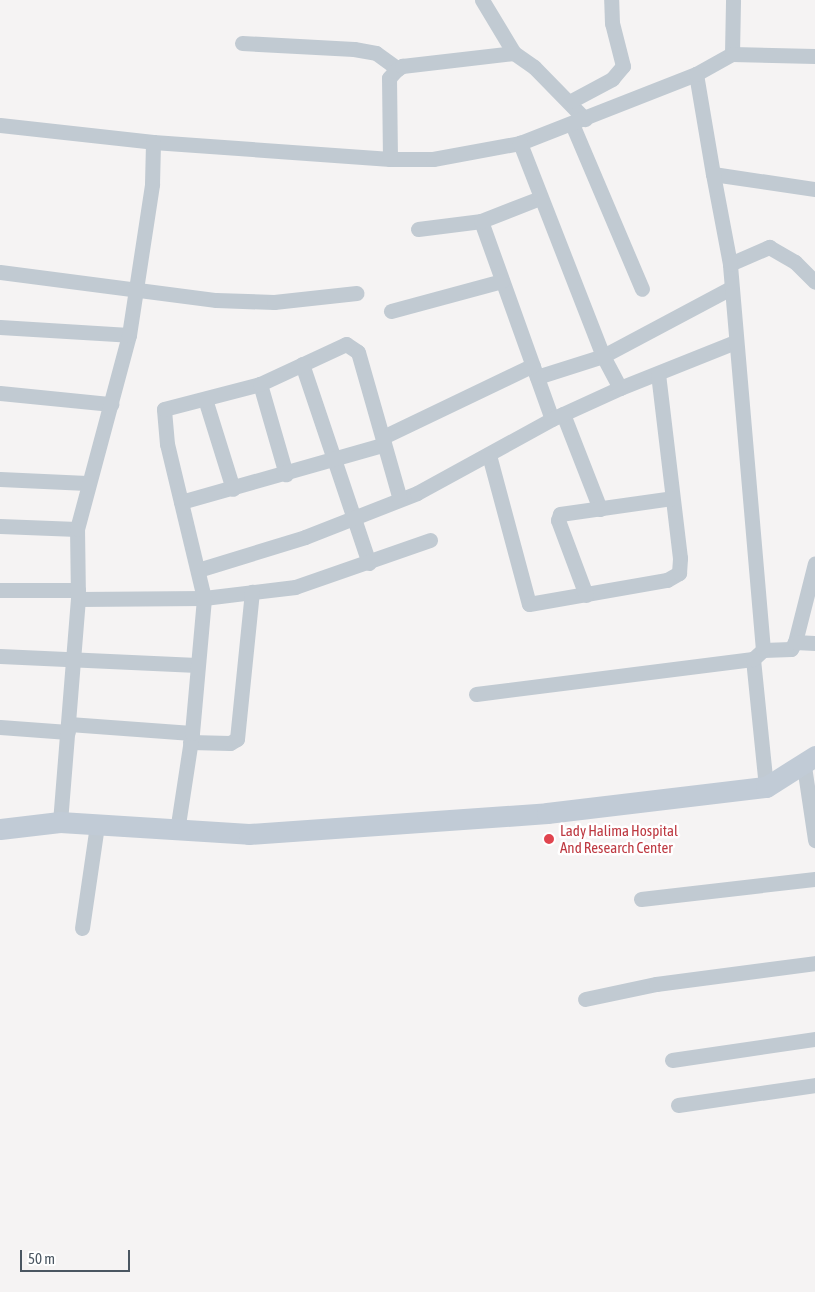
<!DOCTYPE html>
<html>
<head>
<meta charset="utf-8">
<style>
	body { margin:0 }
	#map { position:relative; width:815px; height:1292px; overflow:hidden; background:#f5f3f3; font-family:"Asap Condensed",sans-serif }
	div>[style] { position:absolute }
	.minor>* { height:15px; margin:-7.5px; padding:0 7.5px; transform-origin:7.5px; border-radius:7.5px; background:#c1cad2 }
	.secondary>* { height:21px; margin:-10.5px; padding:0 10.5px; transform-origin:10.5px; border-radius:10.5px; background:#c1cbd6 }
	.dots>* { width:14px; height:14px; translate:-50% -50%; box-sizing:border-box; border:2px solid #fff; border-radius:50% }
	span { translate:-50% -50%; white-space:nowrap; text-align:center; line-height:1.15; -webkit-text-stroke:5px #fff; paint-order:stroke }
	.health-label { font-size:15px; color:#be3a42 }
	.left { translate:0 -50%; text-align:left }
	.scale { position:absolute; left:20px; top:1250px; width:110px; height:22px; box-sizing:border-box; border:2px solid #4a5661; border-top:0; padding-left:6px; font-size:15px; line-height:18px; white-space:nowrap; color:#4a5661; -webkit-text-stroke:4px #fff; paint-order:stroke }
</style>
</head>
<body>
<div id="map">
	<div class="minor">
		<div style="left:482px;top:0;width:62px;rotate:58.9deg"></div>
		<div style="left:514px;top:53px;width:24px;rotate:35deg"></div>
		<div style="left:534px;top:67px;width:73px;rotate:45.6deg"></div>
		<div style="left:242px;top:43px;width:112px;rotate:3.1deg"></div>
		<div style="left:354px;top:49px;width:22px;rotate:10deg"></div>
		<div style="left:376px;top:53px;width:27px;rotate:36deg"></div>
		<div style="left:732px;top:54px;width:54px;rotate:-88.9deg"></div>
		<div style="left:696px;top:74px;width:101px;rotate:80.4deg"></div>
		<div style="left:713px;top:174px;width:103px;rotate:8.4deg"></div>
		<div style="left:571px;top:101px;width:47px;rotate:-28.2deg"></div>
		<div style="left:612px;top:79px;width:17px;rotate:-50deg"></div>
		<div style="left:623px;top:66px;width:44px;rotate:-104.3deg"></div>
		<div style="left:612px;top:23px;width:23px;rotate:-92deg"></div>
		<div style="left:572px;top:124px;width:179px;rotate:67deg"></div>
		<div style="left:0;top:125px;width:154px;rotate:6.3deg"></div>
		<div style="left:153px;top:142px;width:238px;rotate:4.1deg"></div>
		<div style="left:390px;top:159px;width:43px"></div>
		<div style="left:433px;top:159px;width:88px;rotate:-10.4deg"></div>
		<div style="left:520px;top:143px;width:189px;rotate:-21.4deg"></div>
		<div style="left:696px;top:74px;width:41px;rotate:-29.1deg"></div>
		<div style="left:732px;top:54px;width:83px;rotate:1.4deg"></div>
		<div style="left:390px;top:159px;width:81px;rotate:-90.7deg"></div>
		<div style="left:389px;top:78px;width:9px;rotate:-49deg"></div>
		<div style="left:395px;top:71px;width:9px;rotate:-36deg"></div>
		<div style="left:402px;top:66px;width:113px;rotate:-6.6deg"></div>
		<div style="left:481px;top:221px;width:210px;rotate:70.3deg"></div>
		<div style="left:418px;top:229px;width:64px;rotate:-7.2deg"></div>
		<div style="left:481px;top:221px;width:63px;rotate:-21.3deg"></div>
		<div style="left:730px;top:264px;width:43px;rotate:-23.6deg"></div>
		<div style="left:769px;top:247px;width:30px;rotate:30deg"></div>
		<div style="left:795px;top:262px;width:28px;rotate:45deg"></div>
		<div style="left:0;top:272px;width:218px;rotate:7.4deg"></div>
		<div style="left:216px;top:300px;width:58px;rotate:2deg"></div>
		<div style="left:274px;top:302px;width:83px;rotate:-6.2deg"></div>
		<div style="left:391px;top:311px;width:115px;rotate:-15.1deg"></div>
		<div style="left:0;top:327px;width:129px;rotate:3.5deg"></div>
		<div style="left:302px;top:364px;width:210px;rotate:71.4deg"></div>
		<div style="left:537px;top:377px;width:69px;rotate:-17.7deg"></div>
		<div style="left:603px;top:356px;width:145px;rotate:-28deg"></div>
		<div style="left:260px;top:384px;width:94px;rotate:73.9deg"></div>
		<div style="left:620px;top:388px;width:124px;rotate:-21.8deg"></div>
		<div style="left:0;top:393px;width:112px;rotate:5.7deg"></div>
		<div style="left:205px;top:399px;width:94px;rotate:72.7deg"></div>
		<div style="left:563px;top:414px;width:102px;rotate:68.7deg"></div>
		<div style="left:383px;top:437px;width:166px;rotate:-25.6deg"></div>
		<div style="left:489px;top:455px;width:154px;rotate:75deg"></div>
		<div style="left:529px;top:604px;width:140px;rotate:-9.9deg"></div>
		<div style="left:667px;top:580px;width:14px;rotate:-30deg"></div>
		<div style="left:679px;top:573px;width:15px;rotate:-86deg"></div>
		<div style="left:680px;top:558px;width:185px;rotate:-96.8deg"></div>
		<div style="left:0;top:479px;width:87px;rotate:2.6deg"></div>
		<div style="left:181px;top:502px;width:210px;rotate:-15.8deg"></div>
		<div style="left:0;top:526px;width:77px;rotate:2.2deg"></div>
		<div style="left:198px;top:570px;width:112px;rotate:-17.1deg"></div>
		<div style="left:305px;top:537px;width:120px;rotate:-21.4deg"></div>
		<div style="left:417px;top:493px;width:154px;rotate:-28.7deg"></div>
		<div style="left:552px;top:419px;width:75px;rotate:-24.5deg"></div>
		<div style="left:620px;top:388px;width:36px;rotate:-118deg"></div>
		<div style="left:603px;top:356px;width:229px;rotate:-111.3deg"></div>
		<div style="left:0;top:590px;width:78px"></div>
		<div style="left:586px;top:595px;width:80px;rotate:-110.5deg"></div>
		<div style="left:558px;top:520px;width:6px;rotate:-72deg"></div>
		<div style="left:560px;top:514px;width:113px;rotate:-8.1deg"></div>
		<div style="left:78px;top:599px;width:126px;rotate:-0.5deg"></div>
		<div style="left:204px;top:598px;width:92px;rotate:-6.9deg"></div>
		<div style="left:295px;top:587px;width:143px;rotate:-19.2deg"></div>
		<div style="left:795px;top:642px;width:81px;rotate:-75.8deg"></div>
		<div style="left:763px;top:650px;width:28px;rotate:-2deg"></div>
		<div style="left:791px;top:649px;width:8px;rotate:-60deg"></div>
		<div style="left:795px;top:642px;width:20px;rotate:3deg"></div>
		<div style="left:0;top:656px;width:197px;rotate:2.6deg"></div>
		<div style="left:753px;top:659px;width:129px;rotate:84.2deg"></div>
		<div style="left:476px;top:694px;width:279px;rotate:-7.2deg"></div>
		<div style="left:753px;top:659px;width:13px;rotate:-42deg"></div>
		<div style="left:763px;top:650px;width:387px;rotate:-94.9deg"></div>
		<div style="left:730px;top:264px;width:92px;rotate:-100.7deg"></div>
		<div style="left:69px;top:724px;width:123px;rotate:4.2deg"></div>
		<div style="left:0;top:727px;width:68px;rotate:4.2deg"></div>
		<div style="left:190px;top:742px;width:40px;rotate:1.4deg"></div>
		<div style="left:230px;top:743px;width:8px;rotate:-30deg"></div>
		<div style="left:237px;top:739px;width:148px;rotate:-84.2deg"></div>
		<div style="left:804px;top:766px;width:75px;rotate:81.5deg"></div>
		<div style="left:60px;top:822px;width:224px;rotate:-85.4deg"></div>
		<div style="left:78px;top:599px;width:70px;rotate:-90.8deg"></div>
		<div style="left:77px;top:529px;width:201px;rotate:-75deg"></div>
		<div style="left:129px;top:335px;width:153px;rotate:-81.3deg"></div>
		<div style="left:152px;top:184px;width:42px;rotate:-88.6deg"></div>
		<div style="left:177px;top:831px;width:99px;rotate:-81.3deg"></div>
		<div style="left:192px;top:733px;width:136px;rotate:-84.9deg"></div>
		<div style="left:204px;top:598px;width:158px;rotate:-103.5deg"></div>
		<div style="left:167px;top:444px;width:35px;rotate:-95deg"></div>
		<div style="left:164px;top:409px;width:99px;rotate:-14.6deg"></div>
		<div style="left:260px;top:384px;width:95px;rotate:-24.9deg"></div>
		<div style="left:346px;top:344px;width:14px;rotate:34deg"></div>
		<div style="left:358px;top:352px;width:153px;rotate:74.1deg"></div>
		<div style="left:641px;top:899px;width:175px;rotate:-6.6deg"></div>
		<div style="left:82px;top:928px;width:104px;rotate:-81.7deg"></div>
		<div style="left:585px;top:999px;width:73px;rotate:-11.9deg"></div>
		<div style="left:656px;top:984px;width:160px;rotate:-7.5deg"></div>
		<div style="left:672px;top:1060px;width:145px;rotate:-8.4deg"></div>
		<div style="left:678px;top:1105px;width:138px;rotate:-8.3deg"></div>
	</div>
	<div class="secondary">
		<div style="left:0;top:829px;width:60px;rotate:-6.7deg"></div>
		<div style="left:60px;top:822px;width:189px;rotate:3.6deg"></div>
		<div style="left:249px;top:834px;width:299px;rotate:-4deg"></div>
		<div style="left:547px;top:813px;width:221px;rotate:-6.8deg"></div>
		<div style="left:766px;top:787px;width:58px;rotate:-32.3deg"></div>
	</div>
	<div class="dots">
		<div style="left:549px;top:839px;background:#e0444e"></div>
	</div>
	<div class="health-label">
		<span class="left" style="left:560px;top:839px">Lady Halima Hospital<br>And Research Center</span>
	</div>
	<div class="scale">50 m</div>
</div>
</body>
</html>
